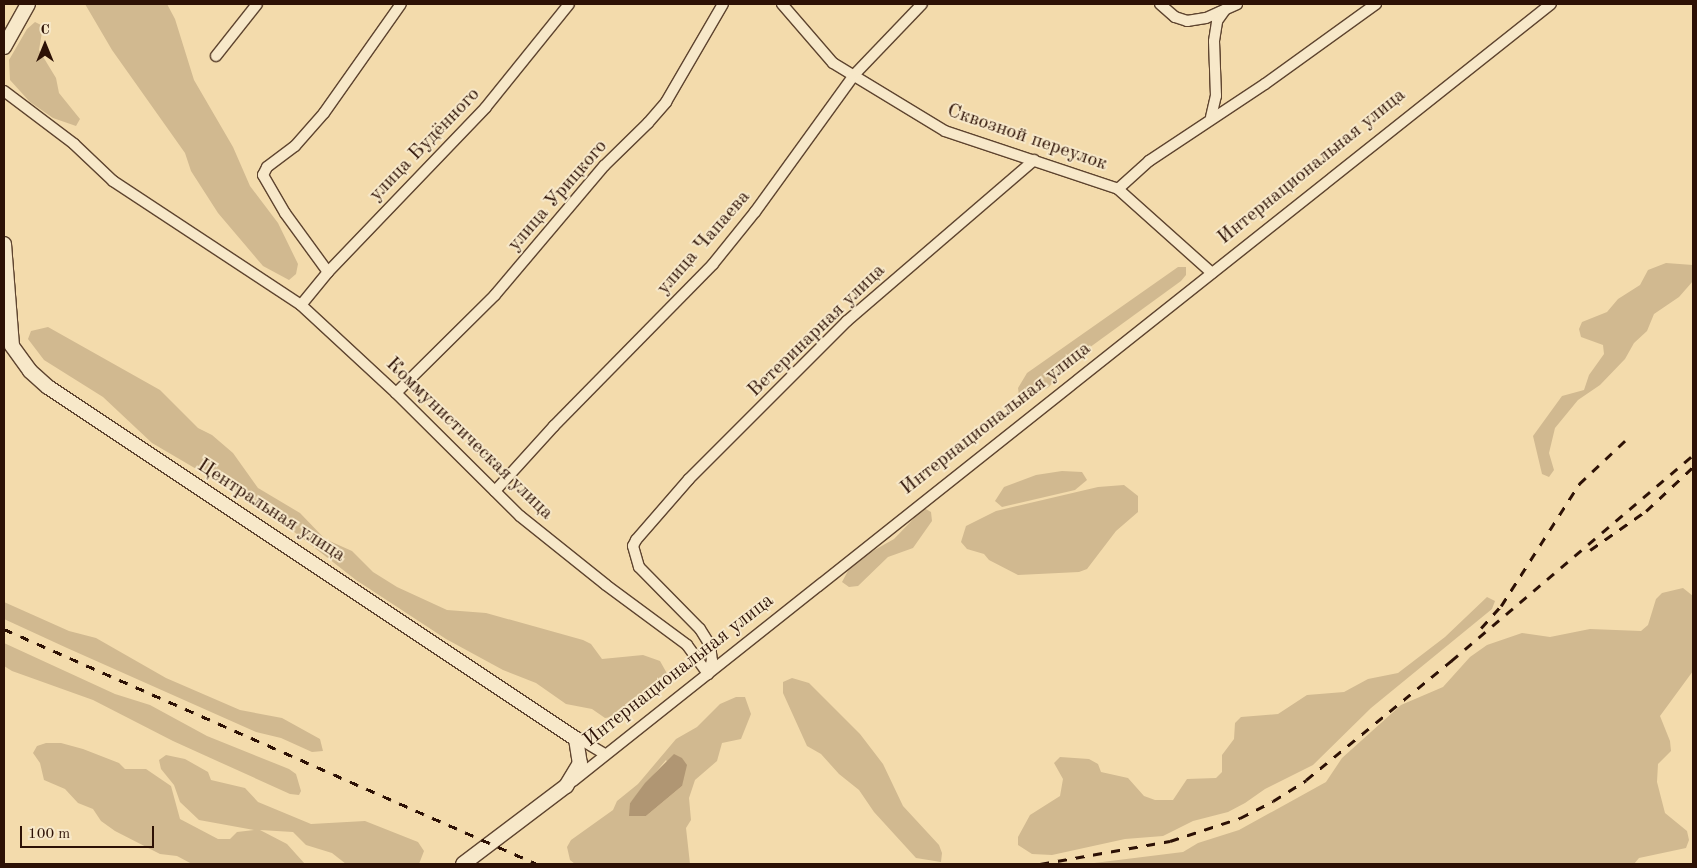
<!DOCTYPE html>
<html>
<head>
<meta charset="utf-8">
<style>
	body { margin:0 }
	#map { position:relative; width:1697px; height:868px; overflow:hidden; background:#f3dbac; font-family:"Old Standard TT",serif }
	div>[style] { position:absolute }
	.green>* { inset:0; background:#d1b990 }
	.water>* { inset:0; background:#b09673 }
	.roads { filter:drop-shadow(1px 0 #5e442f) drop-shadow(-1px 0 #5e442f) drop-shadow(0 1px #5e442f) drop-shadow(0 -1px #5e442f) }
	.minor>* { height:10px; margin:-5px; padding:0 5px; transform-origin:5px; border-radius:5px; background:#f7e8c9 }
	.tertiary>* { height:14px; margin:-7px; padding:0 7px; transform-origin:7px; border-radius:7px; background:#f7e8c9 }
	.rail>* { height:2.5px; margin-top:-1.25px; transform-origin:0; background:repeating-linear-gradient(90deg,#2d1105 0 9px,transparent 0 18px) }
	span { translate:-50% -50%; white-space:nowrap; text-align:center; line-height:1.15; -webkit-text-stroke:4px #f7e8c9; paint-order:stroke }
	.street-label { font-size:20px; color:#2d1105 }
	.frame { position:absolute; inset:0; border:5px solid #2d1105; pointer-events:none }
	.north { position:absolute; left:20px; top:20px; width:50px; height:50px; -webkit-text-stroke:4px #f7e8c9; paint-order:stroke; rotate:0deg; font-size:14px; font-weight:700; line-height:20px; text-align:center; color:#2d1105 }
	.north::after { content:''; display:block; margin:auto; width:18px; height:22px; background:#2d1105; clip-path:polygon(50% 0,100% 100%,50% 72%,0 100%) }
	.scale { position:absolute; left:20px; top:826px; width:134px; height:22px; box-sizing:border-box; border:2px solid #2d1105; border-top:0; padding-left:6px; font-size:15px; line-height:18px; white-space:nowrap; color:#2d1105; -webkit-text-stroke:4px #f7e8c9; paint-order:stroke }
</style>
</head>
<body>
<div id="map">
	<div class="green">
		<div style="clip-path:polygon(85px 4px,167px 4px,175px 19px,194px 80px,233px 147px,250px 186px,278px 223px,298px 264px,296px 274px,289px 280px,263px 266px,218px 213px,191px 171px,185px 153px,112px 50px)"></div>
		<div style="clip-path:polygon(35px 22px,43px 26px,39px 50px,56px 78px,59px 93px,80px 119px,76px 126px,53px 118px,30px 102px,10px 80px,9px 60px,27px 29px)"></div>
		<div style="clip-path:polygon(1666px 263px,1693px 265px,1693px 281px,1679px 297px,1654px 314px,1647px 331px,1634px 343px,1625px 359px,1600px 385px,1578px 400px,1555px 428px,1549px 453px,1554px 470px,1549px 477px,1542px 474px,1533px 436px,1562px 396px,1584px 390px,1589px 375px,1604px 354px,1603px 345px,1581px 337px,1579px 329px,1582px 322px,1607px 312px,1618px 299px,1640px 285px,1648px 270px)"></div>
		<div style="clip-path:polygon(1178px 267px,1186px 267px,1186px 275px,1181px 281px,1071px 361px,1049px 387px,1027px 398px,1019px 395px,1018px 388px,1027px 373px)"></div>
		<div style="clip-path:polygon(48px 327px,160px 390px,198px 428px,212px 435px,233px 453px,258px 488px,300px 513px,325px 539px,352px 551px,373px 572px,397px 587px,447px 610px,486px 613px,583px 640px,591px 644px,602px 659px,643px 655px,660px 661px,669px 677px,667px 687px,625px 715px,605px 718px,592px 709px,566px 704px,536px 683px,503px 670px,446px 639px,356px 580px,266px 510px,152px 443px,103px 397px,44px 360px,28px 339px,31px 331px)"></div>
		<div style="clip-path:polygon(1062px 471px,1082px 472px,1087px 480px,1075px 490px,1002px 507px,995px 501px,1004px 487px,1036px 475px)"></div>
		<div style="clip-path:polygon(1124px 485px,1138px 496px,1138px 512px,1116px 531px,1087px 569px,1079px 572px,1018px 575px,989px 560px,984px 554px,967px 549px,961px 542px,966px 526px,996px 511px,1098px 487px)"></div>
		<div style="clip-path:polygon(924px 508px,931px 512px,932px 521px,913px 548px,888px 557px,858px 586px,849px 587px,842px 582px,850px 567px,864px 556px,894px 539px)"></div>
		<div style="clip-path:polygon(1683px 588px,1693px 596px,1693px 671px,1660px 716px,1670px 741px,1671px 751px,1658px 764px,1657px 782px,1665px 813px,1687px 831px,1689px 840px,1686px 848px,1639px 858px,1634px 864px,1086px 864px,1183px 852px,1198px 843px,1239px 830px,1326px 782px,1342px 758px,1401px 705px,1443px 687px,1470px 657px,1487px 645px,1522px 633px,1550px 637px,1590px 629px,1641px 631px,1648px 625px,1656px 599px,1662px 593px)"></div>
		<div style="clip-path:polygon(1487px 597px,1495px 601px,1492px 609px,1371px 708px,1313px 765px,1265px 789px,1245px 803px,1228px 812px,1193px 821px,1163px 836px,1125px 839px,1052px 855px,1032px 854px,1018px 845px,1018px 837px,1030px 815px,1060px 796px,1063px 779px,1054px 763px,1060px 757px,1089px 759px,1098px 764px,1101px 772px,1128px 778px,1144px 796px,1155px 800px,1173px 800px,1187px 779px,1216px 778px,1222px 772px,1222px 755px,1234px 739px,1235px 723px,1241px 717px,1278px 714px,1307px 695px,1344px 692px,1368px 679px,1398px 673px,1445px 637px)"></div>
		<div style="clip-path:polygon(4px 602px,69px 631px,96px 638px,166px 678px,240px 710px,282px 718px,320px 739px,323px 751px,312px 752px,281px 738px,256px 732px,67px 648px,4px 619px)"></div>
		<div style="clip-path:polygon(4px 643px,115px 694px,150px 705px,207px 736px,289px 769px,296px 774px,301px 791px,299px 795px,290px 794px,173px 741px,93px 700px,12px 671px,4px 666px)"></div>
		<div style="clip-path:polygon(792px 678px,809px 683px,860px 734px,883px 764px,903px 806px,939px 845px,942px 853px,941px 862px,916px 858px,874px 812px,859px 790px,839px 774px,821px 754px,807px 746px,783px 693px,783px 682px)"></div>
		<div style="clip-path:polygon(evenodd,736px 697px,745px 697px,751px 714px,741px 739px,722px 743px,717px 761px,695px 780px,689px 798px,691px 820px,686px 828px,690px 864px,575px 864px,570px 860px,567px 847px,571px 840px,613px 810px,617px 801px,638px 784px,676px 739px,697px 727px,720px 704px,736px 697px,666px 760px,682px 786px,646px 816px,630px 803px,666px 760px)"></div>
		<div style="clip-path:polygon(46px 743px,61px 743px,83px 749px,119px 763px,125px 769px,146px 769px,171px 786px,180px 819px,218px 839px,230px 839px,237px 832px,254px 830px,199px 820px,180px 802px,174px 785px,161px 769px,159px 760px,166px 755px,185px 759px,208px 772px,211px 780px,245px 788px,258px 802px,311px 824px,365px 821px,418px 842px,424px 851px,419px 864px,346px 864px,332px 853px,306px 845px,293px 832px,260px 830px,287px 844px,305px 864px,192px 864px,177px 856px,160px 854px,115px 831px,101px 821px,93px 809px,78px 803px,65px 789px,44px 780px,40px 763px,33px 753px,37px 746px)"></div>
	</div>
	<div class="water">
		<div style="clip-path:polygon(674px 754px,682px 758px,687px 765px,682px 786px,646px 816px,629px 816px,630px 803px,645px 783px)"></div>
	</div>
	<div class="roads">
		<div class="minor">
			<div style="left:782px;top:4px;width:78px;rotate:49.2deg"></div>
			<div style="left:833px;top:63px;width:131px;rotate:31.3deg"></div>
			<div style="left:945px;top:131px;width:182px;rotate:18.5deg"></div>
			<div style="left:1118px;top:189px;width:126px;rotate:41.8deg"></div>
			<div style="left:1160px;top:4px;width:20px;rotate:41deg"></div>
			<div style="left:1175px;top:17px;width:13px;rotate:18deg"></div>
			<div style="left:1187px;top:21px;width:19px;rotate:-9deg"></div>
			<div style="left:1206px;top:18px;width:34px;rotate:-24deg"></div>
			<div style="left:216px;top:56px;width:66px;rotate:-51.7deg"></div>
			<div style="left:4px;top:91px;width:88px;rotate:37.1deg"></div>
			<div style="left:74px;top:144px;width:54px;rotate:43.5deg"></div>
			<div style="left:113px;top:181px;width:225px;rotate:33.4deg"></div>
			<div style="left:301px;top:305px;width:129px;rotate:42.8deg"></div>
			<div style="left:396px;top:393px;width:175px;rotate:44.8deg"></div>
			<div style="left:520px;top:516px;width:110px;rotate:38.7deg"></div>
			<div style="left:606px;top:585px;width:101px;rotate:36.5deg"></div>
			<div style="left:687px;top:645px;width:36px;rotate:54deg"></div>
			<div style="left:1211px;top:117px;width:22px;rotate:-77deg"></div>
			<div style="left:1216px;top:96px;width:55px;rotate:-92.1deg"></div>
			<div style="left:1214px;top:41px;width:20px;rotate:-81deg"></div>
			<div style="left:1217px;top:21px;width:14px;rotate:-54deg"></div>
			<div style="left:1118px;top:189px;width:42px;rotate:-42.1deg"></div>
			<div style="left:1149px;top:161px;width:139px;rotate:-33.6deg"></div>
			<div style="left:1265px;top:84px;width:137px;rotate:-35.8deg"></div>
			<div style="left:328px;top:272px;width:73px;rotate:-126.1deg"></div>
			<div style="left:285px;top:213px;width:44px;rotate:-120.1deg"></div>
			<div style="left:263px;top:175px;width:9px;rotate:-63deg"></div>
			<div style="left:267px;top:167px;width:35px;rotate:-37deg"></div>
			<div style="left:295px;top:146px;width:44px;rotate:-48.7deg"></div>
			<div style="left:324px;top:113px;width:133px;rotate:-54.8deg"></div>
			<div style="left:301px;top:305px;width:43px;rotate:-50.7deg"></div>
			<div style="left:328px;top:272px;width:228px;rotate:-46.2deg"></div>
			<div style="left:486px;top:107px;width:132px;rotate:-51.1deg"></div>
			<div style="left:396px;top:393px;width:139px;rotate:-44.7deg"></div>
			<div style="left:495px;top:295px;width:169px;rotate:-49.8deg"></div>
			<div style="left:604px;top:166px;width:62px;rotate:-44.3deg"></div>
			<div style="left:648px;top:123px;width:28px;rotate:-49deg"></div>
			<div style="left:666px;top:102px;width:113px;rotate:-59.8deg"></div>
			<div style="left:495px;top:491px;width:88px;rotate:-47.8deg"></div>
			<div style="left:554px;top:426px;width:227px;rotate:-45.5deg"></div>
			<div style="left:713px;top:264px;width:67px;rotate:-51.1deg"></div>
			<div style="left:755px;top:212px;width:169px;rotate:-54.1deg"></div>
			<div style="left:854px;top:75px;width:98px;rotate:-46.2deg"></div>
			<div style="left:708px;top:673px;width:13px;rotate:-72deg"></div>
			<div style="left:712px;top:661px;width:16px;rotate:-97deg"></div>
			<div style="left:710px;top:645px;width:19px;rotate:-122deg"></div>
			<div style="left:700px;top:629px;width:87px;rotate:-134.5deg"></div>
			<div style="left:639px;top:567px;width:22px;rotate:-106deg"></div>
			<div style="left:633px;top:546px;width:7px;rotate:-63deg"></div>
			<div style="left:636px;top:540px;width:81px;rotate:-49deg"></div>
			<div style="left:689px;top:479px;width:223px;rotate:-45deg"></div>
			<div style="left:847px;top:321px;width:247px;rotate:-40.7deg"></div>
			<div style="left:573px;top:735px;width:37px;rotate:31deg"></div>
			<div style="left:573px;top:781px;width:1249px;rotate:-38.47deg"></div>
		</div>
		<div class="tertiary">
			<div style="left:4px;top:47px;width:49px;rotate:-60.8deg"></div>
			<div style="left:4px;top:244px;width:102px;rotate:85.5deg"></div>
			<div style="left:12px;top:346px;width:31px;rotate:54deg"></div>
			<div style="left:30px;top:371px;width:24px;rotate:42deg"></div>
			<div style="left:48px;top:387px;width:635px;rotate:33.69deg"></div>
			<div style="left:576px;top:739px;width:24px;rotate:81deg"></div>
			<div style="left:580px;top:763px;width:27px;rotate:121deg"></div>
			<div style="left:566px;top:786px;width:129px;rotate:142.9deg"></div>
		</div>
	</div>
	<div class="rail">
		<div style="left:1590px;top:550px;width:68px;rotate:-34.9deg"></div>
		<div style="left:1646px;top:511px;width:64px;rotate:-43.1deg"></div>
		<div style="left:1481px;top:628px;width:30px;rotate:-48deg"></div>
		<div style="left:1501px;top:606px;width:145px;rotate:-57.4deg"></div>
		<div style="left:1579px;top:484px;width:71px;rotate:-43.3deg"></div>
		<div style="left:4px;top:629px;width:583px;rotate:23.79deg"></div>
		<div style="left:1040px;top:864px;width:132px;rotate:-10deg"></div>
		<div style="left:1170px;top:841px;width:74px;rotate:-18.2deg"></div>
		<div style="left:1240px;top:818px;width:37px;rotate:-27deg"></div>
		<div style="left:1273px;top:801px;width:39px;rotate:-32deg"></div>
		<div style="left:1306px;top:780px;width:188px;rotate:-39.4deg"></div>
		<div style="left:1451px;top:661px;width:318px;rotate:-40.4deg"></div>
	</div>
	<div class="street-label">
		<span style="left:1027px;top:138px;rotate:19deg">Сквозной переулок</span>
		<span style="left:425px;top:145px;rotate:-46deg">улица Будённого</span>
		<span style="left:1312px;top:167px;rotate:-39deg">Интернациональная улица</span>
		<span style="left:558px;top:196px;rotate:-49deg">улица Урицкого</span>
		<span style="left:704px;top:243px;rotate:-49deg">улица Чапаева</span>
		<span style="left:817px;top:331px;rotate:-44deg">Ветеринарная улица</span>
		<span style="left:996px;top:419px;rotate:-38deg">Интернациональная улица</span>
		<span style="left:469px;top:439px;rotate:44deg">Коммунистическая улица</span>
		<span style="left:271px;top:511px;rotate:33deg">Центральная улица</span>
		<span style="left:679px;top:671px;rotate:-38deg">Интернациональная улица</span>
	</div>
	<div class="frame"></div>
	<div class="north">С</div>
	<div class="scale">100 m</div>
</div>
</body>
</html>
